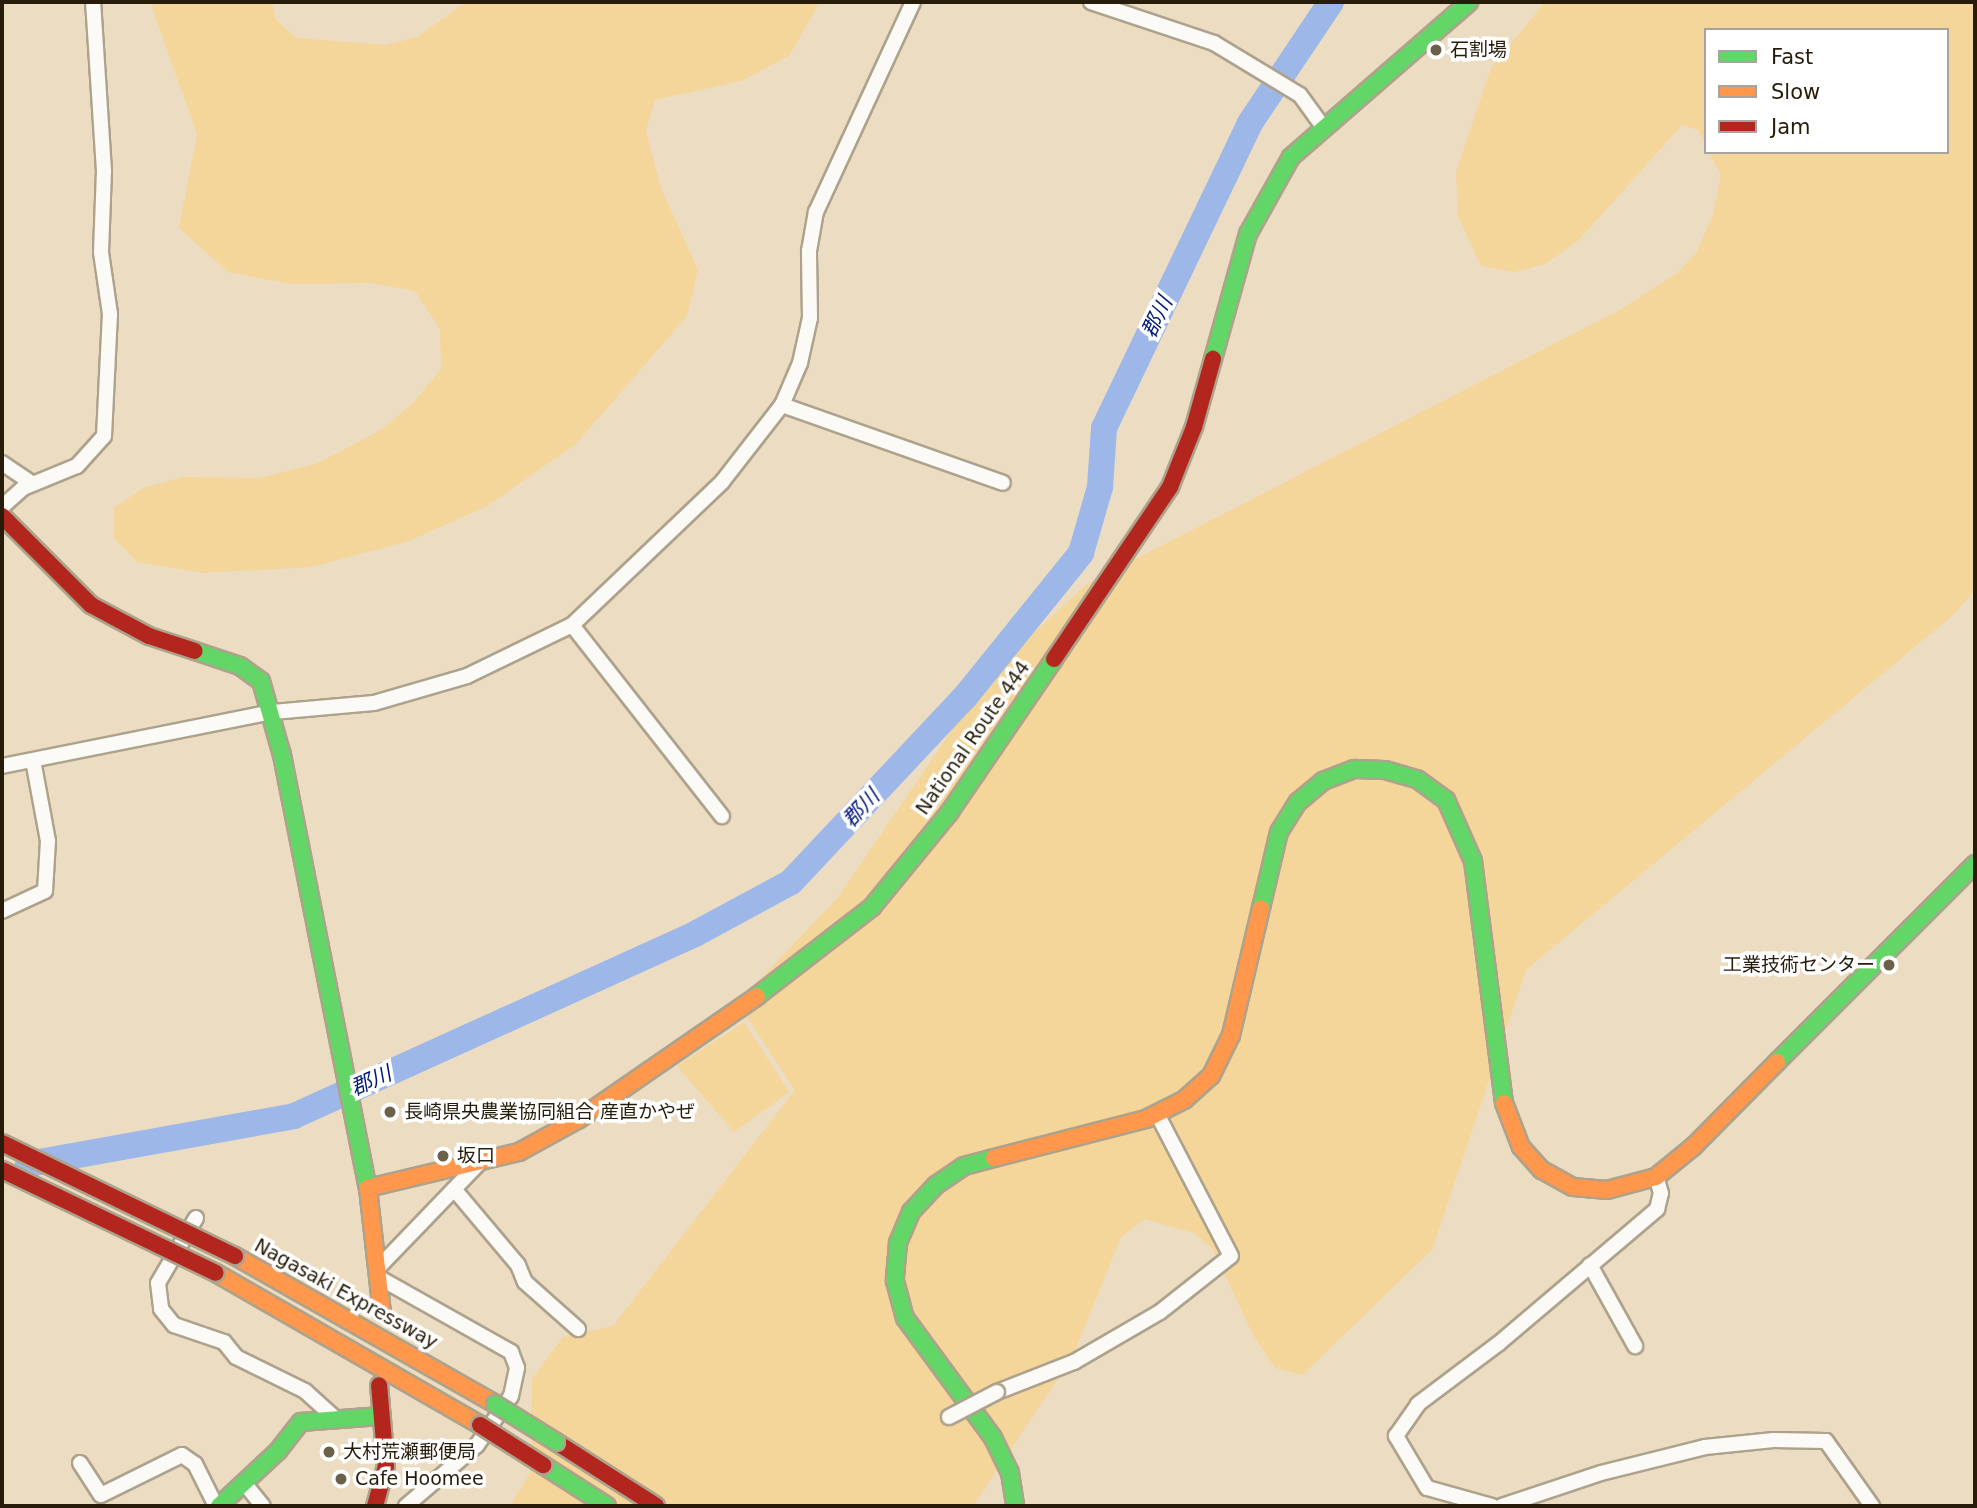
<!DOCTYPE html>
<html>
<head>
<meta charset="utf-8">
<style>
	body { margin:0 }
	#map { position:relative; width:1977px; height:1508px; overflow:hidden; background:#ecddc2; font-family:"DejaVu Sans","Noto Sans JP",sans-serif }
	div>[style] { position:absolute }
	.green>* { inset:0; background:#f4d59a }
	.river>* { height:26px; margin:-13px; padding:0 13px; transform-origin:13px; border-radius:13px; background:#9eb7e9 }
	.roads { filter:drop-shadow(2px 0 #ada28c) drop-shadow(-2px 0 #ada28c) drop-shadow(0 2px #ada28c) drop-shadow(0 -2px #ada28c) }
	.street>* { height:14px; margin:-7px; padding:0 7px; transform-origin:7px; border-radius:7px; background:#fcfaf6 }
	.fast>* { height:16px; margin:-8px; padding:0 8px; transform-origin:8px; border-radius:8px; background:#63d668 }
	.slow>* { height:16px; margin:-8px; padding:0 8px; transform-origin:8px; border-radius:8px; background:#ff974d }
	.jam>* { height:16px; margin:-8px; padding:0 8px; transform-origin:8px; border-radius:8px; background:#b3261e }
	.bridges { filter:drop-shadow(2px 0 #ada28c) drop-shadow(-2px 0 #ada28c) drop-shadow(0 2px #ada28c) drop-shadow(0 -2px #ada28c) }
	.street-bridge>* { height:14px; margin:-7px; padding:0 7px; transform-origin:7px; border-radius:7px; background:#fcfaf6 }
	.fast-bridge>* { height:16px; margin:-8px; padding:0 8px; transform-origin:8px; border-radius:8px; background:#63d668 }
	.jam-bridge>* { height:16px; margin:-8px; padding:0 8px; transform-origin:8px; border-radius:8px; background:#b3261e }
	.dots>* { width:19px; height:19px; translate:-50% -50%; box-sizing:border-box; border:4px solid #fff; border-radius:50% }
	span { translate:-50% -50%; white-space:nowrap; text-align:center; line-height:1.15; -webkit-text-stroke:7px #fff; paint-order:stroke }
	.poi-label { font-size:19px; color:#261c09 }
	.left { translate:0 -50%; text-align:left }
	.right { translate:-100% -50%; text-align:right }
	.street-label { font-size:19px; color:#261c09 }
	.water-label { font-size:21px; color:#001976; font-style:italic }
	.frame { position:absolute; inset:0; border:4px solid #261c09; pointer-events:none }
	.legend { position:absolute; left:1704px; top:28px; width:245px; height:126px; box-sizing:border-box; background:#fff; border:2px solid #a8a49d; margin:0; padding:9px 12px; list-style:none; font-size:21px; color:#261c09 }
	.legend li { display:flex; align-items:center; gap:14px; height:35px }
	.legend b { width:35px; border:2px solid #a8a49d }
</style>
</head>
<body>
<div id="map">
	<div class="green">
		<div style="clip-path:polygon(150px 2px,272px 2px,276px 20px,297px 38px,386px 45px,417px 37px,466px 2px,820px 2px,789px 56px,741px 81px,655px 100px,646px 130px,661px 188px,698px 270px,687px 316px,576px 444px,487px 506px,409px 541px,311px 567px,203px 573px,137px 562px,114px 538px,114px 508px,143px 488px,183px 477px,260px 478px,318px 463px,381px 430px,413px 403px,441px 369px,440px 329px,415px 291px,371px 283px,291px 284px,228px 272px,179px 228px,197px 134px)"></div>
		<div style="clip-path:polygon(1545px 2px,1975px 2px,1975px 590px,1953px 615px,1526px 970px,1432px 1250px,1302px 1375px,1275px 1368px,1253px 1335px,1213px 1249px,1194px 1233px,1145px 1219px,1121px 1237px,1073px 1356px,973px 1506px,510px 1506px,530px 1473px,532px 1379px,563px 1337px,613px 1326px,795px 1090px,738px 1003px,839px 896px,962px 715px,1027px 639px,1087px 584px,1618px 311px,1676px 274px,1696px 253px,1713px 215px,1721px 175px,1709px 152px,1947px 152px,1947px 30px,1706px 30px,1706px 145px,1698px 130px,1682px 125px,1578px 241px,1545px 264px,1514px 272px,1481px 266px,1458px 216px,1456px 172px,1491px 68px)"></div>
		<div style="clip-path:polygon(744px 1022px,789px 1092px,734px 1132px,677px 1066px)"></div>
	</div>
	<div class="river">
		<div style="left:28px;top:1164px;width:270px;rotate:-10.2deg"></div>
		<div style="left:294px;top:1116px;width:440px;rotate:-24.4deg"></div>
		<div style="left:695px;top:934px;width:109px;rotate:-28.4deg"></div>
		<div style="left:791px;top:882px;width:254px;rotate:-46.8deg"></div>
		<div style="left:965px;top:697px;width:185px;rotate:-51.1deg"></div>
		<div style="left:1081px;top:553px;width:69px;rotate:-73.9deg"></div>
		<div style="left:1100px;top:487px;width:59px;rotate:-86.1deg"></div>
		<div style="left:1104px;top:428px;width:338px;rotate:-64.4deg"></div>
		<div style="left:1250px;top:123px;width:146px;rotate:-56.2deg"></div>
	</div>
	<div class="roads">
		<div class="street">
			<div style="left:1091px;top:2px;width:130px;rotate:18.4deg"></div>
			<div style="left:1214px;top:43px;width:100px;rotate:31.2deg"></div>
			<div style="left:1300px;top:95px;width:39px;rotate:54deg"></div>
			<div style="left:782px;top:405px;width:234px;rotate:19.4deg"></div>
			<div style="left:2px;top:463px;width:37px;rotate:34deg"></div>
			<div style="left:2px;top:507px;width:28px;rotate:-42deg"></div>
			<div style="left:23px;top:488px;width:58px;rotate:-22.2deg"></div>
			<div style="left:77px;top:466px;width:40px;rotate:-48deg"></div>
			<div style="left:104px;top:436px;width:122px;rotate:-87.2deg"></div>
			<div style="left:110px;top:314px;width:63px;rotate:-98.3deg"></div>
			<div style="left:101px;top:252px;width:81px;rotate:-87.9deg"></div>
			<div style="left:104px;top:171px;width:169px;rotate:-93.7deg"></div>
			<div style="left:572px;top:625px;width:243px;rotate:51.9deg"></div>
			<div style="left:2px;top:766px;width:276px;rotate:-11.3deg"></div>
			<div style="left:273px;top:712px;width:101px;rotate:-5.1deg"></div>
			<div style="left:374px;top:703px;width:97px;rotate:-16.2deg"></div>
			<div style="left:467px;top:676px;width:117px;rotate:-25.9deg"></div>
			<div style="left:572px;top:625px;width:207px;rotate:-43.6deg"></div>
			<div style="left:722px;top:482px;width:98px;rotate:-52.1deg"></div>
			<div style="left:782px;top:405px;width:46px;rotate:-66.8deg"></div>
			<div style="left:800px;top:363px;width:46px;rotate:-77.5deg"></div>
			<div style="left:810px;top:318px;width:67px;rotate:-90.9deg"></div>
			<div style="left:809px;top:251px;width:40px;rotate:-80deg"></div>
			<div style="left:816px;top:212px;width:231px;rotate:-65.2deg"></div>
			<div style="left:2px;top:911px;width:47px;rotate:-24.9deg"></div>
			<div style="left:45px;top:891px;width:50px;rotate:-86.6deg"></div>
			<div style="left:48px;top:841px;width:82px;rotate:-100.5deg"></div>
			<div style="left:454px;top:1189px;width:99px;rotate:49.9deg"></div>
			<div style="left:518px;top:1265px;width:18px;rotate:68deg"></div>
			<div style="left:525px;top:1282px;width:71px;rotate:41.6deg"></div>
			<div style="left:196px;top:1218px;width:75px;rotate:120.3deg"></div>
			<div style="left:158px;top:1283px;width:26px;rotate:83deg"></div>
			<div style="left:161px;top:1309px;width:21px;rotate:51deg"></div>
			<div style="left:174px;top:1325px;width:53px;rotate:18.8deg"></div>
			<div style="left:224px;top:1342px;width:19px;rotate:51deg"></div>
			<div style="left:236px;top:1357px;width:77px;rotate:26.2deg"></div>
			<div style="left:305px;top:1391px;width:38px;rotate:42deg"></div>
			<div style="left:1590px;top:1265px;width:93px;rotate:60.9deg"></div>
			<div style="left:377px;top:1269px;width:146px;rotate:-46.1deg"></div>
			<div style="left:378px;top:1277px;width:153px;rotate:29.4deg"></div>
			<div style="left:511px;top:1352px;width:17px;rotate:69deg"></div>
			<div style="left:517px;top:1368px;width:29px;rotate:102deg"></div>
			<div style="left:511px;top:1396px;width:60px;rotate:124.8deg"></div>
			<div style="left:477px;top:1445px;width:94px;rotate:139.3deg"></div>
			<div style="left:997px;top:1392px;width:83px;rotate:-21.3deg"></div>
			<div style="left:1074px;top:1362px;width:99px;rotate:-30.2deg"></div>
			<div style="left:1160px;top:1312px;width:90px;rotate:-38.3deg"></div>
			<div style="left:1231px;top:1256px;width:160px;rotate:-117.5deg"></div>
			<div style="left:80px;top:1463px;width:38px;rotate:57deg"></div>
			<div style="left:101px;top:1495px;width:90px;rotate:-26.3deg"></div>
			<div style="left:182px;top:1455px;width:16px;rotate:35deg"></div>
			<div style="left:195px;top:1464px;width:47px;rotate:63.4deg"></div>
			<div style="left:245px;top:1484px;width:28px;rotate:51deg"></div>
			<div style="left:1492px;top:1506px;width:67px;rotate:-164.5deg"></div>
			<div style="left:1427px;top:1488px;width:61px;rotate:-120.8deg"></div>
			<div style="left:1396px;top:1436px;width:39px;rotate:-55deg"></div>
			<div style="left:1418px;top:1404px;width:100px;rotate:-36.9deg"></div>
			<div style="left:1498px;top:1344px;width:209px;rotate:-40.3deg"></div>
			<div style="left:1657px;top:1209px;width:16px;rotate:-76deg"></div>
			<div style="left:1661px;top:1193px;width:17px;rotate:-107deg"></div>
			<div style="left:1502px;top:1506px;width:104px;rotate:-18.4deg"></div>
			<div style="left:1601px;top:1473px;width:107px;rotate:-14deg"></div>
			<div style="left:1705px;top:1447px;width:69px;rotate:-5.8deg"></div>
			<div style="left:1774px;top:1440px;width:52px;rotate:1.1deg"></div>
			<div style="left:1826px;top:1441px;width:80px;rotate:54.7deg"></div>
		</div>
		<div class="fast">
			<div style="left:1213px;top:359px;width:130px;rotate:-74.4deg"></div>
			<div style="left:1248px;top:234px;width:88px;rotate:-60.8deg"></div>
			<div style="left:1291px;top:157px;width:236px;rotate:-41deg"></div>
			<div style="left:195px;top:651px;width:47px;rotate:18.4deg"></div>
			<div style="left:240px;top:666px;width:26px;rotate:36deg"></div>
			<div style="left:261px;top:681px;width:77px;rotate:74.2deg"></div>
			<div style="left:282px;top:755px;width:441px;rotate:78.8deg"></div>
			<div style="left:1261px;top:908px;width:78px;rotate:-76.7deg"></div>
			<div style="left:1279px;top:832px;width:36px;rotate:-58deg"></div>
			<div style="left:1298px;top:802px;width:33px;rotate:-40deg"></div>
			<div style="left:1323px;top:781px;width:34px;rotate:-21deg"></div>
			<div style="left:1355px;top:769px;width:30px;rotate:2deg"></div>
			<div style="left:1385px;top:770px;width:33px;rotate:16deg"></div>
			<div style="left:1417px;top:779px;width:36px;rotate:36deg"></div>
			<div style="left:1446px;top:800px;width:67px;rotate:66.1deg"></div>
			<div style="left:1473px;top:861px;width:244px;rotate:82.7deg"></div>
			<div style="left:757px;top:996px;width:145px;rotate:-37.7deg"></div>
			<div style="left:872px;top:907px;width:122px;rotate:-50.7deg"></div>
			<div style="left:949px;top:813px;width:186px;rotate:-55.7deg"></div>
			<div style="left:1777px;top:1062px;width:280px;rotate:-45deg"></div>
			<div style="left:994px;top:1158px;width:31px;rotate:165deg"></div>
			<div style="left:964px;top:1166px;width:34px;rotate:146deg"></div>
			<div style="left:936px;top:1185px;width:37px;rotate:133deg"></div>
			<div style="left:911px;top:1212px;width:34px;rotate:113deg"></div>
			<div style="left:898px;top:1243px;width:38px;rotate:95deg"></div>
			<div style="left:895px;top:1281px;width:38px;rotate:75deg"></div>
			<div style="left:905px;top:1318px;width:149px;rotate:53.7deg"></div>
			<div style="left:993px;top:1438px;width:39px;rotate:64deg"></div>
			<div style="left:1010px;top:1473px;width:33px;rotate:81deg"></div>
			<div style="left:543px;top:1465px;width:76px;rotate:32.6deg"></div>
			<div style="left:219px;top:1506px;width:81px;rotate:-43deg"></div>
			<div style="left:278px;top:1451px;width:37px;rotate:-52deg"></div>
			<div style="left:301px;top:1422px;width:80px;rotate:-4.3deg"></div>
		</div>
		<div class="slow">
			<div style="left:1504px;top:1103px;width:47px;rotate:68.9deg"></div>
			<div style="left:1521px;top:1147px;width:31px;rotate:48deg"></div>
			<div style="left:1542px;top:1170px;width:35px;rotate:29deg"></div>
			<div style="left:1573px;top:1187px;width:34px;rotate:5deg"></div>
			<div style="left:1607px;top:1190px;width:51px;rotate:-14.9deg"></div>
			<div style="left:1656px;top:1177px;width:49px;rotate:-39.2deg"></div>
			<div style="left:1694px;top:1146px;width:118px;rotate:-45.3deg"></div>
			<div style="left:994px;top:1158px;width:157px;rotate:-14.4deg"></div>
			<div style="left:1146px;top:1119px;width:42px;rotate:-26.6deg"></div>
			<div style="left:1184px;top:1100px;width:36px;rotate:-42deg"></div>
			<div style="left:1211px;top:1076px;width:46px;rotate:-64deg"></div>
			<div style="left:1231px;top:1035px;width:130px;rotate:-76.7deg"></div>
			<div style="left:235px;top:1256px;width:299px;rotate:29.6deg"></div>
			<div style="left:216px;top:1273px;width:305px;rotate:29.9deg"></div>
			<div style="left:382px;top:1313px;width:126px;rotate:-96.4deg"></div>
			<div style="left:368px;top:1188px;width:155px;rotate:-13.4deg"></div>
			<div style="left:519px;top:1152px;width:68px;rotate:-28.8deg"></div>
			<div style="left:579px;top:1119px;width:216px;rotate:-34.6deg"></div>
		</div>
		<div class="jam">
			<div style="left:2px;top:516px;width:126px;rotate:45deg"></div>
			<div style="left:91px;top:605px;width:66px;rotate:28.1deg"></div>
			<div style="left:149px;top:636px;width:48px;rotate:18.1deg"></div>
			<div style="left:1054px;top:659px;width:207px;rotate:-56deg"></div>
			<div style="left:1170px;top:487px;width:65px;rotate:-68.2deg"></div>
			<div style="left:1194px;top:427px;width:71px;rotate:-74.4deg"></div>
			<div style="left:556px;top:1442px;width:119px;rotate:32.6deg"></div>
			<div style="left:375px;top:1506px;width:41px;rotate:-74.6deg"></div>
			<div style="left:386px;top:1466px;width:81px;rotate:-94.9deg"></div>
		</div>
	</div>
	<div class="bridges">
		<div class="street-bridge">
			<div style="left:949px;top:1417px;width:54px;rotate:-27.5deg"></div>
		</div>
		<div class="fast-bridge">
			<div style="left:495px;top:1404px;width:72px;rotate:31.9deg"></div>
		</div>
		<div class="jam-bridge">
			<div style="left:2px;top:1143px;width:259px;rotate:25.9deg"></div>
			<div style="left:2px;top:1170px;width:237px;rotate:25.7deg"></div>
			<div style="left:480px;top:1425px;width:75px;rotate:32.4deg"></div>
		</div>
	</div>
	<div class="dots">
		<div style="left:1436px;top:50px;background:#6b604a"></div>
		<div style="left:1889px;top:965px;background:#6b604a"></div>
		<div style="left:390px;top:1112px;background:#6b604a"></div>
		<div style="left:443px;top:1156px;background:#6b604a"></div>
		<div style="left:329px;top:1452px;background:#6b604a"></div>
		<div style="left:341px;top:1479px;background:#6b604a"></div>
	</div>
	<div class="poi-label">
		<span class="left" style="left:1450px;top:50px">石割場</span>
		<span class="right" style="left:1875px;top:965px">工業技術センター</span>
		<span class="left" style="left:404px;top:1112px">長崎県央農業協同組合 産直かやぜ</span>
		<span class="left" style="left:457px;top:1156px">坂口</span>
		<span class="left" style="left:343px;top:1452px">大村荒瀬郵便局</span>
		<span class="left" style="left:355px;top:1479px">Cafe Hoomee</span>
	</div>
	<div class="street-label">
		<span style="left:973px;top:738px;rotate:-55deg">National Route 444</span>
		<span style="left:346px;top:1294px;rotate:29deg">Nagasaki Expressway</span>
	</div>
	<div class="water-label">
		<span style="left:1157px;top:317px;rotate:-64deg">郡川</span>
		<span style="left:861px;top:808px;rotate:-47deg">郡川</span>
		<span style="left:371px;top:1081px;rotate:-24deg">郡川</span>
	</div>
	<div class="frame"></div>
	<ul class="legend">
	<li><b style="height:9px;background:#63d668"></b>Fast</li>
	<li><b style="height:9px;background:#ff974d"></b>Slow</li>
	<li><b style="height:9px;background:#b3261e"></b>Jam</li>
	</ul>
</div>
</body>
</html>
